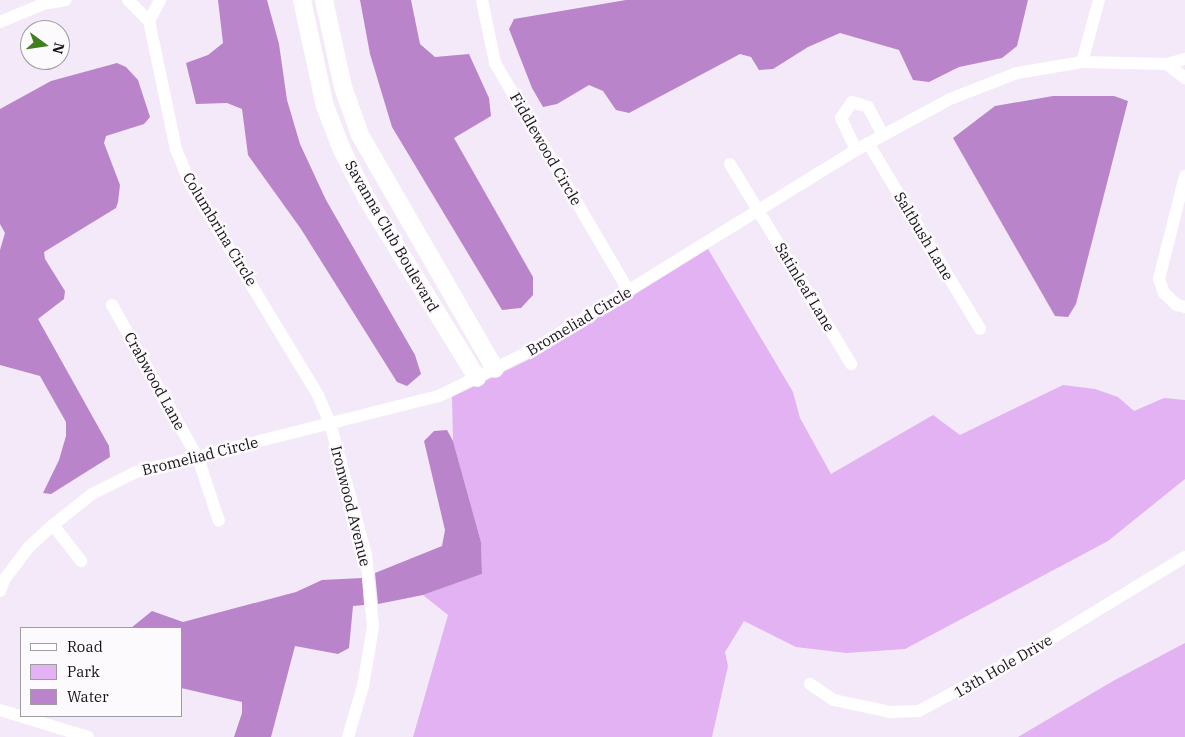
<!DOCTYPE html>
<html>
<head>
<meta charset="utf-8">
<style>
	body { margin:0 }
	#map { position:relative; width:1185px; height:737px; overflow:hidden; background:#f4e9f8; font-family:"IBM Plex Serif",serif }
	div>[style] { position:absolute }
	.green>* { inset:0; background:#e2b2f3 }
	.water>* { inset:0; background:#b984ca }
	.street>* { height:12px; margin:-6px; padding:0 6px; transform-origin:6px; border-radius:6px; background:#fff }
	.secondary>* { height:18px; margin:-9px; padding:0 9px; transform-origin:9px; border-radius:9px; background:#fff }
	span { translate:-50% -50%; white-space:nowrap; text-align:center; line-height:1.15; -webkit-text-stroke:5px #fcfafd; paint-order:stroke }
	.street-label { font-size:15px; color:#161217 }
	.legend { position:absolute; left:20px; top:627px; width:162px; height:90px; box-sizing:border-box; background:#fcfafd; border:1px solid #a09da1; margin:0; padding:6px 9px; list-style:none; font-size:15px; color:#161217 }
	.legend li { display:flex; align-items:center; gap:10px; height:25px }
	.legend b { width:25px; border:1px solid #a09da1 }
	.north { position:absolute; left:20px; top:20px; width:50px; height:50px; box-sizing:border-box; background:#fcfafd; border:1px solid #a09da1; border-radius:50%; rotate:104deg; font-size:14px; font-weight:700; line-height:20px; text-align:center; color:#161217 }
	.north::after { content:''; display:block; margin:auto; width:18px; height:22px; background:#3f7f1e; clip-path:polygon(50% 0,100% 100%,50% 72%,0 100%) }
</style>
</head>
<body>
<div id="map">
	<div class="green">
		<div style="clip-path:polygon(708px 249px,793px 392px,800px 418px,831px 474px,933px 415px,960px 435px,1063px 385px,1095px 389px,1118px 397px,1134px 411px,1164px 398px,1185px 400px,1185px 479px,1108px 541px,905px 649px,846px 653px,796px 647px,744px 621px,725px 652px,728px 666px,712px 737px,413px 737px,448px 615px,423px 595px,482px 574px,481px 542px,453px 441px,452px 397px,536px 356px)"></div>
		<div style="clip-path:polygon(1185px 643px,1185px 737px,1018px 737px,1113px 681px)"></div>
	</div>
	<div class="water">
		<div style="clip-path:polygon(218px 0,267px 0,279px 44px,287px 100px,300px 144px,326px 200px,415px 355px,421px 374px,407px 386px,397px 382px,301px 229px,248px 155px,242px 109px,227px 103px,196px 104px,186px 63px,208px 55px,223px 43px)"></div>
		<div style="clip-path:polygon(360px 0,411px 0,420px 44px,435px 57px,469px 54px,489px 98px,491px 116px,454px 138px,533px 277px,533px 295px,521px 308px,502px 310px,392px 127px,370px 54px)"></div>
		<div style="clip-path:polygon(626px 0,1028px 0,1017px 46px,1002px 58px,959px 67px,929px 82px,913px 80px,899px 50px,840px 33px,808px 47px,773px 69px,759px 70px,751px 57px,740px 54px,629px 113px,616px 110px,603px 91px,589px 85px,557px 104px,543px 107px,532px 88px,509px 29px,514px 19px)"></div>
		<div style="clip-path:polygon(117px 63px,126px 67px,138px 80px,150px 117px,144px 124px,106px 136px,104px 143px,120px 185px,118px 202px,116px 208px,44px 252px,45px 259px,65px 291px,64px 299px,38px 319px,109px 446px,110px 457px,51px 494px,43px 493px,59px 460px,66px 436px,66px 422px,40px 376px,0 365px,0 250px,5px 233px,0 224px,0 109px,51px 81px)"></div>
		<div style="clip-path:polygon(1053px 96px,1114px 96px,1128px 101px,1076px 304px,1068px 317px,1055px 316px,953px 138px,995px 106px)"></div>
		<div style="clip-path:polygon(447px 430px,453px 441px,481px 542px,482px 574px,423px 595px,378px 604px,375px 573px,442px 546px,445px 530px,424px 441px,434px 431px)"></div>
		<div style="clip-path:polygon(362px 578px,364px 605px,353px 606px,349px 648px,338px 654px,295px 646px,271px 737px,234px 737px,242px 713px,242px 702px,181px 688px,181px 628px,131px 628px,152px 611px,183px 622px,296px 592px,322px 580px)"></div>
	</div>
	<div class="street">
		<div style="left:128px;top:0;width:30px;rotate:45deg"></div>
		<div style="left:149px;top:21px;width:131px;rotate:78.1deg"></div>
		<div style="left:176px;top:149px;width:35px;rotate:68deg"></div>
		<div style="left:189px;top:182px;width:249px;rotate:58.8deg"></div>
		<div style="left:318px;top:395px;width:30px;rotate:67deg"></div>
		<div style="left:330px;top:423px;width:137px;rotate:74.7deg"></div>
		<div style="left:366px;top:555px;width:72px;rotate:84.4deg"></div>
		<div style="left:373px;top:627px;width:60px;rotate:99.6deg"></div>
		<div style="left:363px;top:686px;width:53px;rotate:106.4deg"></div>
		<div style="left:482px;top:0;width:64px;rotate:78.3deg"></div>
		<div style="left:495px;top:63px;width:264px;rotate:59.6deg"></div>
		<div style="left:149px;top:21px;width:24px;rotate:-62deg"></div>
		<div style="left:0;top:22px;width:47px;rotate:-22.7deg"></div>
		<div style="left:43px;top:4px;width:23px;rotate:-10deg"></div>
		<div style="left:1082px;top:62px;width:64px;rotate:-74.7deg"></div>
		<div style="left:1167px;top:64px;width:23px;rotate:38deg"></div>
		<div style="left:868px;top:143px;width:217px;rotate:58.9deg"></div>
		<div style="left:856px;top:150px;width:35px;rotate:-115deg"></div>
		<div style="left:841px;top:118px;width:19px;rotate:-55deg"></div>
		<div style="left:852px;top:102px;width:17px;rotate:17deg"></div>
		<div style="left:868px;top:107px;width:32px;rotate:62deg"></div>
		<div style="left:730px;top:164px;width:234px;rotate:58.8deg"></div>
		<div style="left:1185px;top:176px;width:106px;rotate:104.2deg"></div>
		<div style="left:1159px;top:279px;width:15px;rotate:70deg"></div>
		<div style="left:1164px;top:293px;width:18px;rotate:43deg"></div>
		<div style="left:1177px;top:305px;width:8px;rotate:14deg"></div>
		<div style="left:112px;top:305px;width:176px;rotate:60.7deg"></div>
		<div style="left:198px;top:458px;width:66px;rotate:71.6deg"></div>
		<div style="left:53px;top:525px;width:46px;rotate:52.1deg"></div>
		<div style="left:0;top:591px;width:12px;rotate:-70deg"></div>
		<div style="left:4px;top:580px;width:40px;rotate:-53deg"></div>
		<div style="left:28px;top:548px;width:34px;rotate:-43deg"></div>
		<div style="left:53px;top:525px;width:50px;rotate:-38.5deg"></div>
		<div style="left:92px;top:494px;width:49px;rotate:-26.6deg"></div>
		<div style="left:136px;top:472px;width:312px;rotate:-14.1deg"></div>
		<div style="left:439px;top:396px;width:104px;rotate:-26.3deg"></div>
		<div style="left:532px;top:350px;width:381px;rotate:-31.7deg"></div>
		<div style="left:856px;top:150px;width:107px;rotate:-28.5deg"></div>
		<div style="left:950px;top:99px;width:72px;rotate:-21.2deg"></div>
		<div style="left:1017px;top:73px;width:66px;rotate:-9.6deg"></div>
		<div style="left:1082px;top:62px;width:85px;rotate:1.3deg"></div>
		<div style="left:1167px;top:64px;width:19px;rotate:-16deg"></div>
		<div style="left:810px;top:684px;width:29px;rotate:34deg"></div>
		<div style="left:834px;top:700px;width:57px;rotate:12.1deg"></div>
		<div style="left:890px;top:712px;width:29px;rotate:-2deg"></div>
		<div style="left:919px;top:711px;width:136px;rotate:-28.4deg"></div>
		<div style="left:1039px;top:646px;width:171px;rotate:-31.4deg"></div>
		<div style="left:0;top:710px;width:92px;rotate:17.1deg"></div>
	</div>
	<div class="secondary">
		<div style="left:302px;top:0;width:108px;rotate:77.8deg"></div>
		<div style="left:325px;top:106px;width:47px;rotate:68.9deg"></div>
		<div style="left:342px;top:150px;width:55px;rotate:63deg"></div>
		<div style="left:367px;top:199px;width:210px;rotate:58.4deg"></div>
		<div style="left:324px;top:0;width:89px;rotate:77.7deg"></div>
		<div style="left:343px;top:87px;width:51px;rotate:70.5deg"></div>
		<div style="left:360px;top:135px;width:270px;rotate:60deg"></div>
	</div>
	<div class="street-label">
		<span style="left:546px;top:149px;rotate:60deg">Fiddlewood Circle</span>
		<span style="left:220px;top:229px;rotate:59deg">Columbrina Circle</span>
		<span style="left:392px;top:236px;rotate:60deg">Savanna Club Boulevard</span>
		<span style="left:924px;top:236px;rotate:59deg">Saltbush Lane</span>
		<span style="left:805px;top:287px;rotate:59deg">Satinleaf Lane</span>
		<span style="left:579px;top:321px;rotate:-31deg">Bromeliad Circle</span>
		<span style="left:155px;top:381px;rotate:61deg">Crabwood Lane</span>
		<span style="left:200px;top:456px;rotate:-14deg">Bromeliad Circle</span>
		<span style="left:351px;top:506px;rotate:76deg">Ironwood Avenue</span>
		<span style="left:1003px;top:666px;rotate:-30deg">13th Hole Drive</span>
	</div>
	<ul class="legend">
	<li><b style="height:6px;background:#fff"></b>Road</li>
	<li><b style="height:14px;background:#e2b2f3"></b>Park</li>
	<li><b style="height:14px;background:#b984ca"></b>Water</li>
	</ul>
	<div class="north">N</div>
</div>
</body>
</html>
